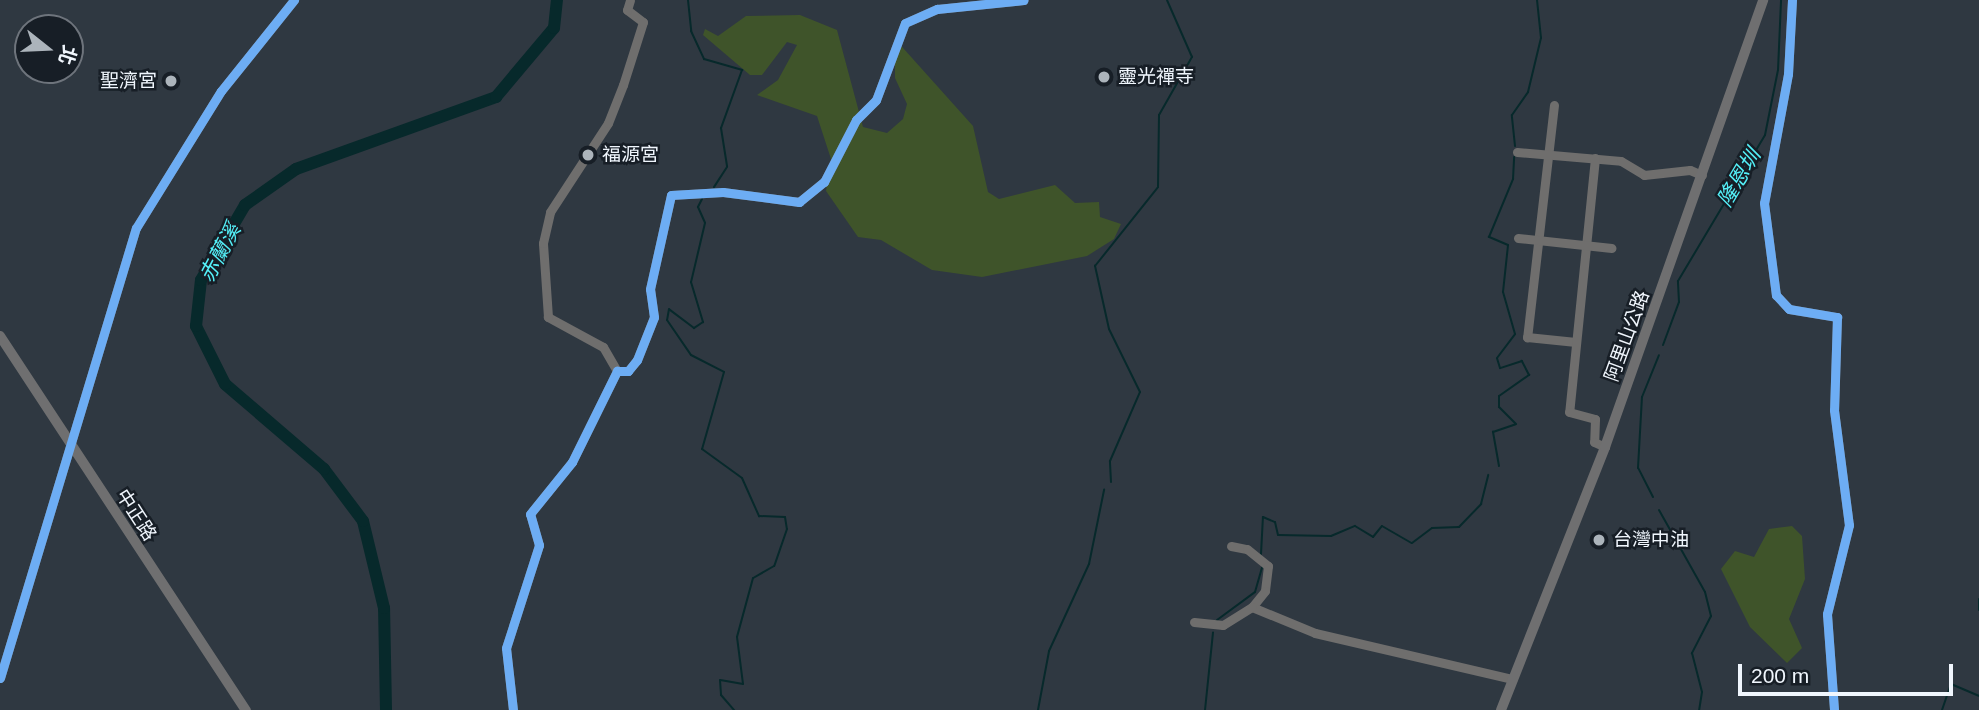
<!DOCTYPE html>
<html>
<head>
<meta charset="utf-8">
<style>
	body { margin:0 }
	#map { position:relative; width:1979px; height:710px; overflow:hidden; background:#2f3841; font-family:Helvetica,"Noto Sans TC",sans-serif }
	div>[style] { position:absolute }
	.green>* { inset:0; background:#3f542a }
	.stream>* { height:2px; margin:-1px; padding:0 1px; transform-origin:1px; border-radius:1px; background:#07292b }
	.river>* { height:12px; margin:-6px; padding:0 6px; transform-origin:6px; border-radius:6px; background:#07292b }
	.minor>* { height:9px; margin:-4.5px; padding:0 4.5px; transform-origin:4.5px; border-radius:4.5px; background:#6f6e6d }
	.major>* { height:10px; margin:-5px; padding:0 5px; transform-origin:5px; border-radius:5px; background:#6f6f70 }
	.cycleway>* { height:9px; margin:-4.5px; padding:0 4.5px; transform-origin:4.5px; border-radius:4.5px; background:#6dadf4 }
	.dots>* { width:19px; height:19px; translate:-50% -50%; box-sizing:border-box; border:4px solid #171e26; border-radius:50% }
	span { translate:-50% -50%; white-space:nowrap; text-align:center; line-height:1.15; -webkit-text-stroke:5px #171e26; paint-order:stroke }
	.poi-label { font-size:19px; color:#f0f6fd }
	.left { translate:0 -50%; text-align:left }
	.right { translate:-100% -50%; text-align:right }
	.street-label { font-size:19px; color:#f0f6fd }
	.water-label { font-size:21px; color:#54f0f8; font-style:italic }
	.north { position:absolute; left:14px; top:14px; width:70px; height:70px; box-sizing:border-box; background:#171e26; border:2px solid #6e747c; border-radius:50%; rotate:108deg; font-size:19px; font-weight:700; line-height:28px; text-align:center; color:#f0f6fd }
	.north::after { content:''; display:block; margin:auto; width:24px; height:32px; background:#acb4bb; clip-path:polygon(50% 0,100% 100%,50% 72%,0 100%) }
	.scale { position:absolute; left:1738px; top:664px; width:215px; height:32px; box-sizing:border-box; border:4px solid #f0f6fd; border-top:0; padding-left:9px; font-size:21px; line-height:24px; white-space:nowrap; color:#f0f6fd; -webkit-text-stroke:5px #171e26; paint-order:stroke }
</style>
</head>
<body>
<div id="map">
	<div class="green">
		<div style="clip-path:polygon(800px 15px,837px 30px,863px 127px,887px 133px,903px 119px,907px 104px,895px 78px,895px 39px,973px 126px,988px 192px,999px 199px,1055px 185px,1075px 203px,1099px 202px,1100px 217px,1121px 224px,1114px 239px,1087px 256px,982px 277px,932px 270px,881px 240px,858px 237px,826px 191px,831px 159px,817px 116px,757px 95px,778px 80px,797px 45px,787px 42px,762px 75px,750px 75px,703px 35px,705px 29px,718px 36px,746px 16px)"></div>
		<div style="clip-path:polygon(1792px 526px,1802px 536px,1805px 579px,1789px 619px,1802px 648px,1787px 663px,1750px 627px,1721px 569px,1735px 551px,1754px 557px,1769px 529px)"></div>
	</div>
	<div class="stream">
		<div style="left:688px;top:0;width:31px;rotate:84deg"></div>
		<div style="left:691px;top:31px;width:31px;rotate:65deg"></div>
		<div style="left:704px;top:59px;width:40px;rotate:16deg"></div>
		<div style="left:742px;top:70px;width:62px;rotate:109.9deg"></div>
		<div style="left:721px;top:128px;width:39px;rotate:81deg"></div>
		<div style="left:727px;top:167px;width:24px;rotate:123deg"></div>
		<div style="left:1515px;top:146px;width:31px;rotate:-96deg"></div>
		<div style="left:1512px;top:115px;width:28px;rotate:-55deg"></div>
		<div style="left:1528px;top:92px;width:56px;rotate:-76.5deg"></div>
		<div style="left:1541px;top:38px;width:38px;rotate:-96deg"></div>
		<div style="left:702px;top:199px;width:9px;rotate:117deg"></div>
		<div style="left:698px;top:207px;width:17px;rotate:66deg"></div>
		<div style="left:705px;top:223px;width:61px;rotate:103.3deg"></div>
		<div style="left:691px;top:282px;width:42px;rotate:73.3deg"></div>
		<div style="left:703px;top:322px;width:11px;rotate:146deg"></div>
		<div style="left:694px;top:328px;width:31px;rotate:-143deg"></div>
		<div style="left:669px;top:309px;width:11px;rotate:100deg"></div>
		<div style="left:667px;top:320px;width:42px;rotate:55.6deg"></div>
		<div style="left:691px;top:355px;width:37px;rotate:27deg"></div>
		<div style="left:724px;top:372px;width:80px;rotate:105.9deg"></div>
		<div style="left:702px;top:449px;width:49px;rotate:35.9deg"></div>
		<div style="left:742px;top:478px;width:42px;rotate:65.9deg"></div>
		<div style="left:759px;top:516px;width:26px;rotate:2deg"></div>
		<div style="left:785px;top:517px;width:12px;rotate:81deg"></div>
		<div style="left:787px;top:529px;width:39px;rotate:109deg"></div>
		<div style="left:774px;top:566px;width:24px;rotate:150deg"></div>
		<div style="left:753px;top:578px;width:61px;rotate:105.2deg"></div>
		<div style="left:737px;top:637px;width:47px;rotate:82.7deg"></div>
		<div style="left:743px;top:684px;width:23px;rotate:-170deg"></div>
		<div style="left:720px;top:680px;width:15px;rotate:86deg"></div>
		<div style="left:721px;top:695px;width:20px;rotate:49deg"></div>
		<div style="left:1663px;top:345px;width:46px;rotate:-69.6deg"></div>
		<div style="left:1679px;top:302px;width:21px;rotate:-93deg"></div>
		<div style="left:1678px;top:281px;width:170px;rotate:-59.2deg"></div>
		<div style="left:1765px;top:135px;width:66px;rotate:-78.7deg"></div>
		<div style="left:1778px;top:70px;width:70px;rotate:-87.5deg"></div>
		<div style="left:1499px;top:466px;width:35px;rotate:-100deg"></div>
		<div style="left:1493px;top:432px;width:24px;rotate:-19deg"></div>
		<div style="left:1516px;top:424px;width:24px;rotate:-135deg"></div>
		<div style="left:1499px;top:407px;width:11px;rotate:-90deg"></div>
		<div style="left:1499px;top:396px;width:37px;rotate:-35deg"></div>
		<div style="left:1529px;top:375px;width:16px;rotate:-117deg"></div>
		<div style="left:1522px;top:361px;width:23px;rotate:162deg"></div>
		<div style="left:1500px;top:368px;width:10px;rotate:-107deg"></div>
		<div style="left:1497px;top:358px;width:30px;rotate:-53deg"></div>
		<div style="left:1515px;top:334px;width:44px;rotate:-105.9deg"></div>
		<div style="left:1503px;top:292px;width:47px;rotate:-83.9deg"></div>
		<div style="left:1508px;top:245px;width:21px;rotate:-157deg"></div>
		<div style="left:1489px;top:237px;width:63px;rotate:-67.5deg"></div>
		<div style="left:1513px;top:179px;width:22px;rotate:-87deg"></div>
		<div style="left:1111px;top:482px;width:21px;rotate:-93deg"></div>
		<div style="left:1110px;top:461px;width:75px;rotate:-66.5deg"></div>
		<div style="left:1140px;top:392px;width:70px;rotate:-116.2deg"></div>
		<div style="left:1109px;top:329px;width:65px;rotate:-102.5deg"></div>
		<div style="left:1095px;top:266px;width:101px;rotate:-51.4deg"></div>
		<div style="left:1158px;top:187px;width:72px;rotate:-89.2deg"></div>
		<div style="left:1159px;top:115px;width:67px;rotate:-60.4deg"></div>
		<div style="left:1192px;top:57px;width:62px;rotate:-113.7deg"></div>
		<div style="left:1653px;top:497px;width:33px;rotate:-117deg"></div>
		<div style="left:1638px;top:468px;width:71px;rotate:-86.8deg"></div>
		<div style="left:1642px;top:397px;width:45px;rotate:-68deg"></div>
		<div style="left:1659px;top:510px;width:94px;rotate:60.7deg"></div>
		<div style="left:1705px;top:592px;width:25px;rotate:76deg"></div>
		<div style="left:1711px;top:616px;width:42px;rotate:117.2deg"></div>
		<div style="left:1692px;top:653px;width:40px;rotate:75.6deg"></div>
		<div style="left:1702px;top:692px;width:18px;rotate:99deg"></div>
		<div style="left:1261px;top:554px;width:37px;rotate:-87deg"></div>
		<div style="left:1263px;top:517px;width:13px;rotate:23deg"></div>
		<div style="left:1275px;top:522px;width:13px;rotate:77deg"></div>
		<div style="left:1278px;top:535px;width:53px;rotate:1.1deg"></div>
		<div style="left:1331px;top:536px;width:26px;rotate:-23deg"></div>
		<div style="left:1355px;top:526px;width:21px;rotate:31deg"></div>
		<div style="left:1373px;top:537px;width:14px;rotate:-51deg"></div>
		<div style="left:1382px;top:526px;width:34px;rotate:30deg"></div>
		<div style="left:1412px;top:543px;width:25px;rotate:-37deg"></div>
		<div style="left:1432px;top:528px;width:27px;rotate:-2deg"></div>
		<div style="left:1459px;top:527px;width:32px;rotate:-46deg"></div>
		<div style="left:1481px;top:504px;width:30px;rotate:-76deg"></div>
		<div style="left:1979px;top:599px;width:11px;rotate:90deg"></div>
		<div style="left:1217px;top:620px;width:47px;rotate:-36.4deg"></div>
		<div style="left:1255px;top:592px;width:26px;rotate:-74deg"></div>
		<div style="left:1038px;top:710px;width:60px;rotate:-79.4deg"></div>
		<div style="left:1049px;top:651px;width:96px;rotate:-65.3deg"></div>
		<div style="left:1089px;top:564px;width:76px;rotate:-78.5deg"></div>
		<div style="left:1205px;top:710px;width:78px;rotate:-84.1deg"></div>
		<div style="left:1942px;top:710px;width:28px;rotate:-71deg"></div>
		<div style="left:1951px;top:684px;width:30px;rotate:23deg"></div>
	</div>
	<div class="river">
		<div style="left:386px;top:710px;width:102px;rotate:-91.1deg"></div>
		<div style="left:384px;top:608px;width:89px;rotate:-103.6deg"></div>
		<div style="left:363px;top:521px;width:65px;rotate:-126.9deg"></div>
		<div style="left:324px;top:469px;width:130px;rotate:-139.4deg"></div>
		<div style="left:225px;top:384px;width:65px;rotate:-116.6deg"></div>
		<div style="left:196px;top:326px;width:46px;rotate:-83.8deg"></div>
		<div style="left:201px;top:280px;width:87px;rotate:-59.6deg"></div>
		<div style="left:245px;top:205px;width:62px;rotate:-35.2deg"></div>
		<div style="left:296px;top:169px;width:213px;rotate:-19.8deg"></div>
		<div style="left:496px;top:97px;width:90px;rotate:-50deg"></div>
		<div style="left:554px;top:28px;width:28px;rotate:-84deg"></div>
	</div>
	<div class="minor">
		<div style="left:1792px;top:0;width:74px;rotate:93.1deg"></div>
		<div style="left:1788px;top:74px;width:131px;rotate:100.5deg"></div>
		<div style="left:1764px;top:203px;width:93px;rotate:82.6deg"></div>
		<div style="left:1776px;top:295px;width:19px;rotate:47deg"></div>
		<div style="left:1789px;top:309px;width:49px;rotate:9.5deg"></div>
		<div style="left:1837px;top:317px;width:93px;rotate:91.8deg"></div>
		<div style="left:1834px;top:410px;width:116px;rotate:82.6deg"></div>
		<div style="left:1849px;top:525px;width:92px;rotate:103.9deg"></div>
		<div style="left:1827px;top:614px;width:96px;rotate:85.8deg"></div>
		<div style="left:1554px;top:105px;width:234px;rotate:96.6deg"></div>
		<div style="left:1527px;top:337px;width:49px;rotate:5.8deg"></div>
		<div style="left:1517px;top:152px;width:104px;rotate:4.9deg"></div>
		<div style="left:1621px;top:161px;width:27px;rotate:31deg"></div>
		<div style="left:1644px;top:175px;width:46px;rotate:-6.2deg"></div>
		<div style="left:1690px;top:170px;width:13px;rotate:23deg"></div>
		<div style="left:1595px;top:158px;width:255px;rotate:95.8deg"></div>
		<div style="left:1569px;top:412px;width:27px;rotate:15deg"></div>
		<div style="left:1595px;top:419px;width:23px;rotate:92deg"></div>
		<div style="left:1594px;top:442px;width:12px;rotate:24deg"></div>
		<div style="left:1518px;top:238px;width:94px;rotate:6.1deg"></div>
		<div style="left:617px;top:371px;width:28px;rotate:-120deg"></div>
		<div style="left:603px;top:347px;width:63px;rotate:-151.4deg"></div>
		<div style="left:548px;top:317px;width:74px;rotate:-93.9deg"></div>
		<div style="left:543px;top:243px;width:32px;rotate:-77deg"></div>
		<div style="left:550px;top:212px;width:106px;rotate:-56.9deg"></div>
		<div style="left:608px;top:123px;width:41px;rotate:-68.5deg"></div>
		<div style="left:623px;top:85px;width:66px;rotate:-72.4deg"></div>
		<div style="left:643px;top:22px;width:20px;rotate:-143deg"></div>
		<div style="left:627px;top:10px;width:10px;rotate:-73deg"></div>
		<div style="left:1231px;top:546px;width:16px;rotate:11deg"></div>
		<div style="left:1247px;top:549px;width:27px;rotate:39deg"></div>
		<div style="left:1268px;top:566px;width:25px;rotate:97deg"></div>
		<div style="left:1265px;top:591px;width:21px;rotate:129deg"></div>
		<div style="left:1252px;top:607px;width:68px;rotate:22.4deg"></div>
		<div style="left:1315px;top:633px;width:203px;rotate:13.1deg"></div>
		<div style="left:1194px;top:622px;width:29px;rotate:6deg"></div>
		<div style="left:1223px;top:625px;width:34px;rotate:-32deg"></div>
		<div style="left:0;top:678px;width:470px;rotate:-73.2deg"></div>
		<div style="left:136px;top:228px;width:161px;rotate:-58.2deg"></div>
		<div style="left:221px;top:91px;width:117px;rotate:-51.3deg"></div>
		<div style="left:513px;top:710px;width:62px;rotate:-96.4deg"></div>
		<div style="left:506px;top:648px;width:108px;rotate:-72.2deg"></div>
		<div style="left:539px;top:545px;width:32px;rotate:-106deg"></div>
		<div style="left:530px;top:514px;width:67px;rotate:-51.1deg"></div>
		<div style="left:572px;top:462px;width:102px;rotate:-63.7deg"></div>
		<div style="left:617px;top:371px;width:11px"></div>
		<div style="left:628px;top:371px;width:14px;rotate:-51deg"></div>
		<div style="left:637px;top:360px;width:46px;rotate:-68.4deg"></div>
		<div style="left:654px;top:317px;width:28px;rotate:-98deg"></div>
		<div style="left:650px;top:289px;width:96px;rotate:-77.4deg"></div>
		<div style="left:671px;top:195px;width:52px;rotate:-3.3deg"></div>
		<div style="left:723px;top:192px;width:77px;rotate:7.5deg"></div>
		<div style="left:799px;top:202px;width:32px;rotate:-39deg"></div>
		<div style="left:824px;top:182px;width:70px;rotate:-62.7deg"></div>
		<div style="left:856px;top:120px;width:28px;rotate:-45deg"></div>
		<div style="left:876px;top:100px;width:82px;rotate:-69.4deg"></div>
		<div style="left:905px;top:23px;width:35px;rotate:-24deg"></div>
		<div style="left:937px;top:9px;width:87px;rotate:-5.9deg"></div>
	</div>
	<div class="major">
		<div style="left:0;top:336px;width:448px;rotate:56.7deg"></div>
		<div style="left:1501px;top:710px;width:283px;rotate:-68.4deg"></div>
		<div style="left:1605px;top:447px;width:474px;rotate:-70.5deg"></div>
	</div>
	<div class="cycleway">
		<div style="left:1792px;top:0;width:74px;rotate:93.1deg"></div>
		<div style="left:1788px;top:74px;width:131px;rotate:100.5deg"></div>
		<div style="left:1764px;top:203px;width:93px;rotate:82.6deg"></div>
		<div style="left:1776px;top:295px;width:19px;rotate:47deg"></div>
		<div style="left:1789px;top:309px;width:49px;rotate:9.5deg"></div>
		<div style="left:1837px;top:317px;width:93px;rotate:91.8deg"></div>
		<div style="left:1834px;top:410px;width:116px;rotate:82.6deg"></div>
		<div style="left:1849px;top:525px;width:92px;rotate:103.9deg"></div>
		<div style="left:1827px;top:614px;width:96px;rotate:85.8deg"></div>
		<div style="left:0;top:678px;width:470px;rotate:-73.2deg"></div>
		<div style="left:136px;top:228px;width:161px;rotate:-58.2deg"></div>
		<div style="left:221px;top:91px;width:117px;rotate:-51.3deg"></div>
		<div style="left:513px;top:710px;width:62px;rotate:-96.4deg"></div>
		<div style="left:506px;top:648px;width:108px;rotate:-72.2deg"></div>
		<div style="left:539px;top:545px;width:32px;rotate:-106deg"></div>
		<div style="left:530px;top:514px;width:67px;rotate:-51.1deg"></div>
		<div style="left:572px;top:462px;width:102px;rotate:-63.7deg"></div>
		<div style="left:617px;top:371px;width:11px"></div>
		<div style="left:628px;top:371px;width:14px;rotate:-51deg"></div>
		<div style="left:637px;top:360px;width:46px;rotate:-68.4deg"></div>
		<div style="left:654px;top:317px;width:28px;rotate:-98deg"></div>
		<div style="left:650px;top:289px;width:96px;rotate:-77.4deg"></div>
		<div style="left:671px;top:195px;width:52px;rotate:-3.3deg"></div>
		<div style="left:723px;top:192px;width:77px;rotate:7.5deg"></div>
		<div style="left:799px;top:202px;width:32px;rotate:-39deg"></div>
		<div style="left:824px;top:182px;width:70px;rotate:-62.7deg"></div>
		<div style="left:856px;top:120px;width:28px;rotate:-45deg"></div>
		<div style="left:876px;top:100px;width:82px;rotate:-69.4deg"></div>
		<div style="left:905px;top:23px;width:35px;rotate:-24deg"></div>
		<div style="left:937px;top:9px;width:87px;rotate:-5.9deg"></div>
	</div>
	<div class="dots">
		<div style="left:1104px;top:77px;background:#acb4bb"></div>
		<div style="left:171px;top:81px;background:#acb4bb"></div>
		<div style="left:588px;top:155px;background:#acb4bb"></div>
		<div style="left:1599px;top:540px;background:#acb4bb"></div>
	</div>
	<div class="poi-label">
		<span class="left" style="left:1118px;top:77px">靈光禪寺</span>
		<span class="right" style="left:157px;top:81px">聖濟宮</span>
		<span class="left" style="left:602px;top:155px">福源宮</span>
		<span class="left" style="left:1613px;top:540px">台灣中油</span>
	</div>
	<div class="street-label">
		<span style="left:1627px;top:336px;rotate:-70deg">阿里山公路</span>
		<span style="left:136px;top:515px;rotate:57deg">中正路</span>
	</div>
	<div class="water-label">
		<span style="left:1739px;top:178px;rotate:-59deg">隆恩圳</span>
		<span style="left:220px;top:253px;rotate:-62deg">赤蘭溪</span>
	</div>
	<div class="north">北</div>
	<div class="scale">200 m</div>
</div>
</body>
</html>
